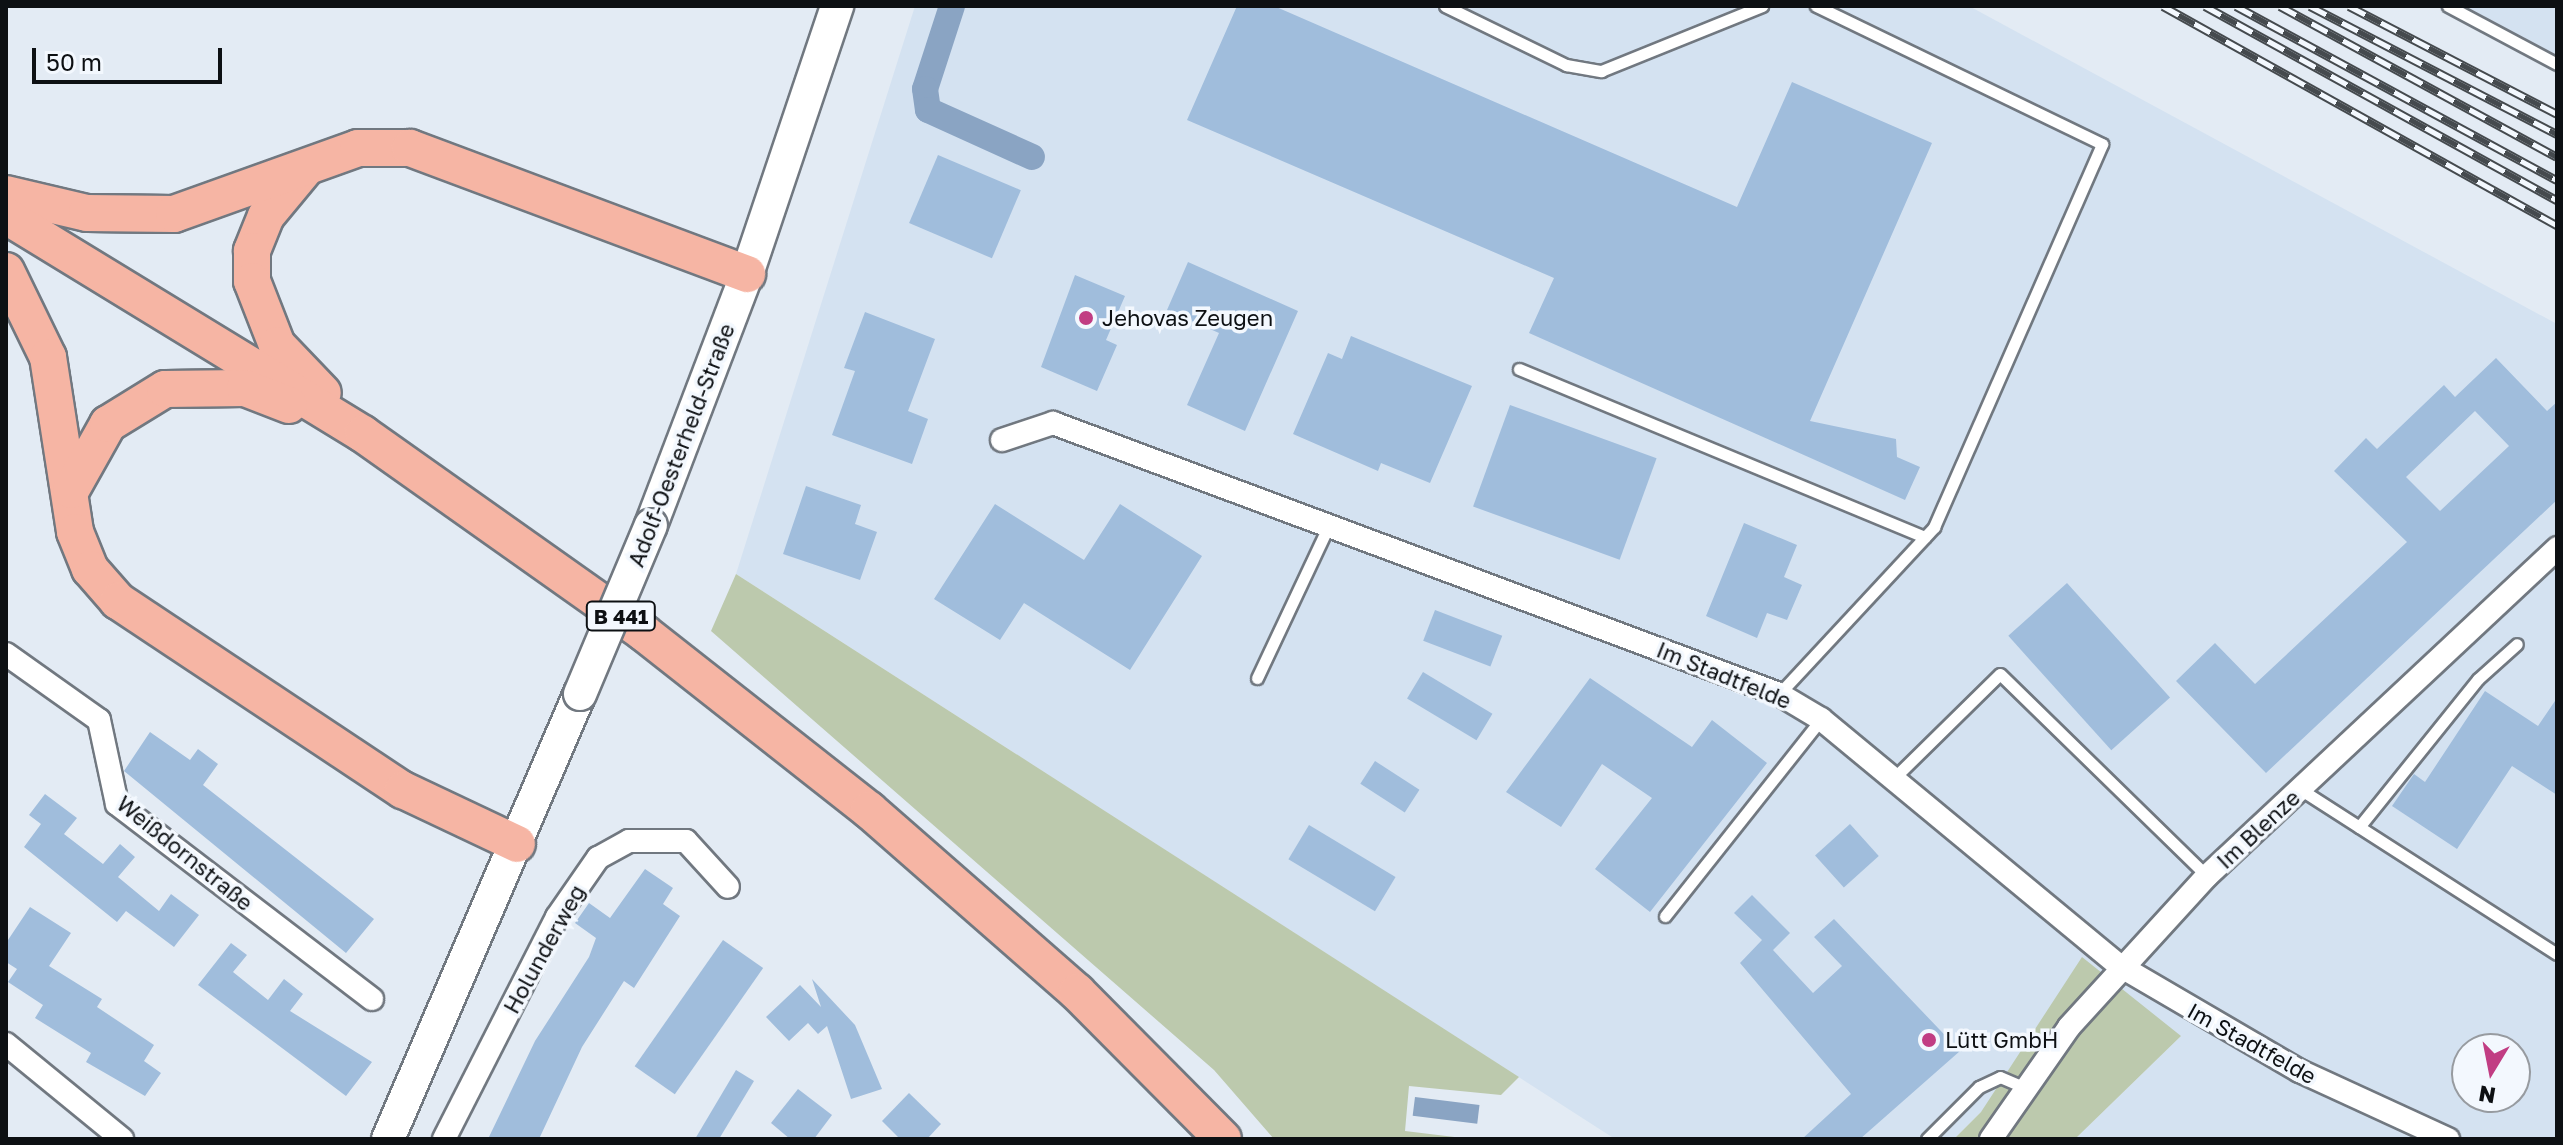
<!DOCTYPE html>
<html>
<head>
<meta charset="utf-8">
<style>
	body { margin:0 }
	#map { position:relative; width:2563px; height:1145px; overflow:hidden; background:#e3ebf4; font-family:"Golos Text",sans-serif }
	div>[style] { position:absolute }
	.built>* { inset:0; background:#d4e2f1 }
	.green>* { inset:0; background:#bcc9ad }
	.water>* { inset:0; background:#8aa4c3; transform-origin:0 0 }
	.canal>* { height:26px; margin:-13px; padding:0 13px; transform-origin:13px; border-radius:13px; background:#8aa4c3 }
	.building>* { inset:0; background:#a0bddc; transform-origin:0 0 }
	.roads { filter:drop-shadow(2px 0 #717880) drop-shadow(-2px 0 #717880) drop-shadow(0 2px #717880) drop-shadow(0 -2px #717880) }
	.lane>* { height:11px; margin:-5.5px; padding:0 5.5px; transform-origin:5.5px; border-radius:5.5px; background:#fff }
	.street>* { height:22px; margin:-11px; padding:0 11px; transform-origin:11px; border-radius:11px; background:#fff }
	.secondary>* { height:32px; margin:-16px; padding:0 16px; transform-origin:16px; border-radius:16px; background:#fff }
	.primary>* { height:36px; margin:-18px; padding:0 18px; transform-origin:18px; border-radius:18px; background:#f6b5a4 }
	.rail>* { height:9px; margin-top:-4.5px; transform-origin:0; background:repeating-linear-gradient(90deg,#f3f8fe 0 18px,#454a4e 0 36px); box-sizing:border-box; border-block:2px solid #454a4e }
	.bridges { filter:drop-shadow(2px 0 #717880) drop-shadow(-2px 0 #717880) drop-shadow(0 2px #717880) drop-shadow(0 -2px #717880) }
	.secondary-bridge>* { height:32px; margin:-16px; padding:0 16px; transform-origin:16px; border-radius:16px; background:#fff }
	.dots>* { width:22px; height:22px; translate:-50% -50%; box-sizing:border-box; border:4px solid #f3f8fe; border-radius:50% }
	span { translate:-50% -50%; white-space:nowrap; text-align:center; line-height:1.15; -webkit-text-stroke:7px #f3f8fe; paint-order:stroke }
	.shield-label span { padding:2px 6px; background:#f3f8fe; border:2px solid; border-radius:6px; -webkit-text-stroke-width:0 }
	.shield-label { font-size:20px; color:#0d1013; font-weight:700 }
	.poi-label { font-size:22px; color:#0d1013 }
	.left { translate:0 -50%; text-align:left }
	.street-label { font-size:22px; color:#0d1013 }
	.frame { position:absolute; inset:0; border:8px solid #0d1013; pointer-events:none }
	.north { position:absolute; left:2451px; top:1033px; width:80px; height:80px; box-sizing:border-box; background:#f3f8fe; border:2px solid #979ba0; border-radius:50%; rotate:190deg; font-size:22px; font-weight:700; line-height:32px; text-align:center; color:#0d1013 }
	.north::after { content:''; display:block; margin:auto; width:28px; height:36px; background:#c13d83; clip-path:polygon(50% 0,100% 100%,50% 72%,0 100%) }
	.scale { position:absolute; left:32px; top:48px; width:190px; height:36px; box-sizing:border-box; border:4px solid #0d1013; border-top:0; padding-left:10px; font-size:24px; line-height:28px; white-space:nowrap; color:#0d1013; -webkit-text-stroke:6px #f3f8fe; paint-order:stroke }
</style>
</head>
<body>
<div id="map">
	<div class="built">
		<div style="clip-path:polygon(evenodd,915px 6px,1969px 6px,2557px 324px,2557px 1139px,2075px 1139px,2181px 1036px,1981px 1112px,1954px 1139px,1615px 1139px,736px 574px,915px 6px,2467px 1049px,2515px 1049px,2515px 1097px,2467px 1097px,2467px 1049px)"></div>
		<div style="clip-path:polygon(2437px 6px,2557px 6px,2557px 72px)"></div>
	</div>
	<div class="green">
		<div style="clip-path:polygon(736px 574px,1519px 1077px,1501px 1095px,1409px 1086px,1405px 1131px,1471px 1139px,1274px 1139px,1214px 1070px,711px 631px)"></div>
		<div style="clip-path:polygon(2082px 957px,2181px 1036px,2075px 1139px,1954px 1139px,1981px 1112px)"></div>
	</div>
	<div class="water">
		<div style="left:1415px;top:1097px;width:65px;height:19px;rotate:7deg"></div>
	</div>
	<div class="canal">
		<div style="left:952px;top:6px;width:87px;rotate:108deg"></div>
		<div style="left:925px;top:89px;width:21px;rotate:82deg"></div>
		<div style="left:928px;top:110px;width:114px;rotate:24.3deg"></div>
	</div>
	<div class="building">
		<div style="clip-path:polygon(1237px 6px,1274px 6px,1737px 207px,1792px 82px,1932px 143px,1810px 421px,1896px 439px,1897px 457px,1920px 467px,1905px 500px,1529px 333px,1554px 278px,1187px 120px)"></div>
		<div style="left:938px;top:155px;width:90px;height:74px;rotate:23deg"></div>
		<div style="clip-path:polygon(1188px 262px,1298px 311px,1245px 431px,1187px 405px,1219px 333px,1167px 310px)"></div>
		<div style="clip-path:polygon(1075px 275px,1125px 296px,1106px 340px,1117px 345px,1097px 391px,1041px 367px)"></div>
		<div style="clip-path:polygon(865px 312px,935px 339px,908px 411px,928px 419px,912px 464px,832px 435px,855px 371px,844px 368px)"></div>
		<div style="clip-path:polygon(1351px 336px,1472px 386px,1430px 483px,1381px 463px,1378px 471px,1293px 434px,1328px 353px,1342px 359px)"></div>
		<div style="clip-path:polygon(evenodd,2496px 358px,2547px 411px,2557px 402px,2557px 500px,2266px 773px,2176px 681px,2215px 643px,2255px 684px,2407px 542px,2334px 471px,2366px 438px,2377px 449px,2444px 385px,2455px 397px,2496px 358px,2475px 411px,2509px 446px,2440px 511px,2406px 477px,2475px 411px)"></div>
		<div style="left:1510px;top:405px;width:156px;height:108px;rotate:20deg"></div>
		<div style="clip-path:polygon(806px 486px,861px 505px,855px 524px,877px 532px,860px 580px,783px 554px)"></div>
		<div style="clip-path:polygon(995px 504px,1084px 560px,1120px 504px,1202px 556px,1130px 670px,1024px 603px,1000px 640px,934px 599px)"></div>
		<div style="clip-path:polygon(1744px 523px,1797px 545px,1784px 577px,1802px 585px,1787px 620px,1767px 613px,1757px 638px,1706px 616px)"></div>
		<div style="left:2067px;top:583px;width:154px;height:79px;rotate:48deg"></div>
		<div style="left:1435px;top:610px;width:72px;height:33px;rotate:21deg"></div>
		<div style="left:1423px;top:672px;width:81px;height:31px;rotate:31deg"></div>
		<div style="clip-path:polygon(1590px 678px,1692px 747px,1712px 720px,1767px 763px,1650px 912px,1595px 869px,1652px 798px,1602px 764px,1561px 827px,1506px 792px)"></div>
		<div style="clip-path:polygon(2485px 691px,2538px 726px,2557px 698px,2557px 795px,2512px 766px,2457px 849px,2392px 806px,2414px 774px,2425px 782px)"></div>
		<div style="clip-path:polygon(150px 732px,190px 760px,198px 749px,218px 764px,203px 785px,374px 919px,346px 953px,124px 771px)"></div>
		<div style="left:1375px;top:761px;width:53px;height:27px;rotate:33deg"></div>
		<div style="clip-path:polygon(45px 794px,77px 818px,64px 834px,103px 864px,120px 844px,135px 857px,118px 877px,159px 911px,171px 894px,199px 915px,174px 947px,126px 911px,117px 922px,24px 847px,41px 824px,29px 815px)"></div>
		<div style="left:1850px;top:824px;width:43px;height:47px;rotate:48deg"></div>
		<div style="left:1309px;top:825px;width:101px;height:40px;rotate:31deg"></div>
		<div style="clip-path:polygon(645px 869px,673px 888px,663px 904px,680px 916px,634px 988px,624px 981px,582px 1047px,539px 1139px,488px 1139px,535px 1041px,589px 957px,596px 938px,575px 923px,589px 903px,610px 918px)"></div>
		<div style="clip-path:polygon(1752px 895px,1790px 933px,1773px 950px,1813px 993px,1842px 966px,1814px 937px,1834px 919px,1960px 1051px,1860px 1139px,1802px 1139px,1851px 1094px,1740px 963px,1762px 940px,1734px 913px)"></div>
		<div style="clip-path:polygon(30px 907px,71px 933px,49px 966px,102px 999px,97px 1007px,154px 1045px,144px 1061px,161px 1073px,145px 1096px,86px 1062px,91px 1053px,35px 1018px,43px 1005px,8px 982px,17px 969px,6px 962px,6px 943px)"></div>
		<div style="left:723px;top:940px;width:49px;height:154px;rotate:35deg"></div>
		<div style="clip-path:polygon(231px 943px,247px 955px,233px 972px,268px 1000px,284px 979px,303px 994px,290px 1011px,372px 1062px,346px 1096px,198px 985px)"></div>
		<div style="clip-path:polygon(812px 979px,855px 1025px,882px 1089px,851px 1099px,827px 1026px,818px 1034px,808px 1023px,789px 1041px,766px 1017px,800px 985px,821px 1007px)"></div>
		<div style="clip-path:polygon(736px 1070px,754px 1081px,719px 1139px,695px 1139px)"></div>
		<div style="clip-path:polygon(798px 1089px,832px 1115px,814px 1139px,790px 1139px,771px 1123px)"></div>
		<div style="clip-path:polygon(909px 1093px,941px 1124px,927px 1139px,900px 1139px,882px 1121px)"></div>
	</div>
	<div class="roads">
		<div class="lane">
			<div style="left:1445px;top:6px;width:135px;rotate:26deg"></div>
			<div style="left:1566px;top:65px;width:36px;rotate:10deg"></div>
			<div style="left:1601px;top:71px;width:174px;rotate:-22deg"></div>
			<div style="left:2448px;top:6px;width:123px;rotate:28deg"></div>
			<div style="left:1519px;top:369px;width:439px;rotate:22.5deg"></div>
			<div style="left:1257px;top:678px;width:169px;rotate:-64.8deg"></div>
			<div style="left:1779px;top:694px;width:228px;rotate:-47.1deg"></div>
			<div style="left:1934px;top:527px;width:418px;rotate:-66.3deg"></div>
			<div style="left:2102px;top:144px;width:318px;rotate:-154.2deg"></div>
			<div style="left:1894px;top:778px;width:148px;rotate:-44.5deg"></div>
			<div style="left:2000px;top:674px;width:289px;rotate:44.3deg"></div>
			<div style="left:2300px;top:789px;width:305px;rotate:32.7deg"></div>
			<div style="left:2359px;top:827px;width:190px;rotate:-51.2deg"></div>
			<div style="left:2478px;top:679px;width:52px;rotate:-41.9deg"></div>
			<div style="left:1665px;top:916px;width:251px;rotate:-51.6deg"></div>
			<div style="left:1927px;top:1139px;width:74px;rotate:-45deg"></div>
			<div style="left:1979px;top:1087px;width:23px;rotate:-25deg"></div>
			<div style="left:2000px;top:1077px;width:28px;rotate:23deg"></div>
		</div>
		<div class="street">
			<div style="left:1002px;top:440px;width:54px;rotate:-18.4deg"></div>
			<div style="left:1053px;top:423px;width:775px;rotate:20.47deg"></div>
			<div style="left:1779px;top:694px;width:49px;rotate:30.8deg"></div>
			<div style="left:1821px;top:719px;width:388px;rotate:39.6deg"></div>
			<div style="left:2120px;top:966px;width:208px;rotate:30.3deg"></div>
			<div style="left:2300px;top:1071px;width:163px;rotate:24.7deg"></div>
			<div style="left:6px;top:654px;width:114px;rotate:35.4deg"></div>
			<div style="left:99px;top:720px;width:86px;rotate:77.9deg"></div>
			<div style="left:117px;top:804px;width:321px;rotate:37.4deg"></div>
			<div style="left:6px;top:1044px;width:150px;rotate:39.3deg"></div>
			<div style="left:444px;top:1139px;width:249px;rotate:-63deg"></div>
			<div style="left:557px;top:917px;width:72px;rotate:-55.2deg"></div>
			<div style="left:598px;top:858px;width:35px;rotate:-29deg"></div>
			<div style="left:629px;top:841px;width:57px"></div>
			<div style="left:686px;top:841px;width:62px;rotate:47.6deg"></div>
			<div style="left:1991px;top:1139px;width:136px;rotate:-55.1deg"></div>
			<div style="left:2069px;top:1027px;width:205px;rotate:-47.6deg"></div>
			<div style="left:2207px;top:876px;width:480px;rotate:-43.1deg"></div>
		</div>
		<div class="secondary">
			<div style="left:651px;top:525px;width:269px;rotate:-69.1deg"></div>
			<div style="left:747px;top:274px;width:283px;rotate:-71.4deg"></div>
			<div style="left:388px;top:1139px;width:485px;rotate:-66.7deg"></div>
		</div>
		<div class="primary">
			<div style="left:305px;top:169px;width:61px;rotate:129.7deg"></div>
			<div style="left:266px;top:216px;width:38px;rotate:112deg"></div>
			<div style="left:252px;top:251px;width:30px;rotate:90deg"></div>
			<div style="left:252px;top:281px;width:69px;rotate:68.7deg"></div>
			<div style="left:277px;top:345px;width:66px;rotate:46.2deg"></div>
			<div style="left:6px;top:194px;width:83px;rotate:13.2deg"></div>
			<div style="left:87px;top:213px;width:87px;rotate:0.7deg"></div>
			<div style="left:174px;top:214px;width:195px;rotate:-19.7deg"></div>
			<div style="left:358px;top:148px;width:52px"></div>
			<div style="left:410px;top:148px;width:360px;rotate:20.5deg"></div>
			<div style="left:6px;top:216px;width:418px;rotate:31.4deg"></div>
			<div style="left:363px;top:434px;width:344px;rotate:35.3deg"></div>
			<div style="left:644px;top:633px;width:286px;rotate:38.2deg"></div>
			<div style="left:869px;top:810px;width:276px;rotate:41.2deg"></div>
			<div style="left:1077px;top:992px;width:207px;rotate:45.2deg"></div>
			<div style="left:6px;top:271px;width:96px;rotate:64deg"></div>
			<div style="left:48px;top:357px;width:177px;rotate:81.2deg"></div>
			<div style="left:75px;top:532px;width:40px;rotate:68deg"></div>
			<div style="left:90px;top:569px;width:43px;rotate:48.8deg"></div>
			<div style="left:118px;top:601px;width:342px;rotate:33.6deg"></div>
			<div style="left:403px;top:790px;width:126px;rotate:25.3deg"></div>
			<div style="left:71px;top:490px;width:76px;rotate:-60.7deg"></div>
			<div style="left:108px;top:424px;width:67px;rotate:-31.6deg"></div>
			<div style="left:165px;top:389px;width:80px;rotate:-0.7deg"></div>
			<div style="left:245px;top:388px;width:47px;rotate:21.1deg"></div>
		</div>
	</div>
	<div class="rail">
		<div style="left:2163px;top:6px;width:451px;rotate:29.1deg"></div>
		<div style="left:2205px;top:6px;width:402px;rotate:28.9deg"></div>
		<div style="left:2236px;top:6px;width:365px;rotate:28.5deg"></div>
		<div style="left:2280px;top:6px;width:315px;rotate:28.6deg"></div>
		<div style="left:2310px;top:6px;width:278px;rotate:27.4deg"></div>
		<div style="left:2349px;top:6px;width:234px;rotate:27.4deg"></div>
	</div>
	<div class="bridges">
		<div class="secondary-bridge">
			<div style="left:580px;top:694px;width:183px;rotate:-67.2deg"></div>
		</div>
	</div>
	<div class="dots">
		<div style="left:1086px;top:318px;background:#c13d83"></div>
		<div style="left:1929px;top:1040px;background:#c13d83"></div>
	</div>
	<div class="shield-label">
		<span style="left:621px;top:616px">B 441</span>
	</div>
	<div class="poi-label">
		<span class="left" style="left:1102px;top:318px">Jehovas Zeugen</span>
		<span class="left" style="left:1945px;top:1040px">Lütt GmbH</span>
	</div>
	<div class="street-label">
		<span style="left:681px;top:445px;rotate:-69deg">Adolf-Oesterheld-Straße</span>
		<span style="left:1724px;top:675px;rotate:22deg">Im Stadtfelde</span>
		<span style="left:2258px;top:829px;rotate:-43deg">Im Blenze</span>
		<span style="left:185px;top:853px;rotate:39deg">Weißdornstraße</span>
		<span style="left:544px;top:949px;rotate:-61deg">Holunderweg</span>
		<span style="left:2252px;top:1043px;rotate:29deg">Im Stadtfelde</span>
	</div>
	<div class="frame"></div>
	<div class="north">N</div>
	<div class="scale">50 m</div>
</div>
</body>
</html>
